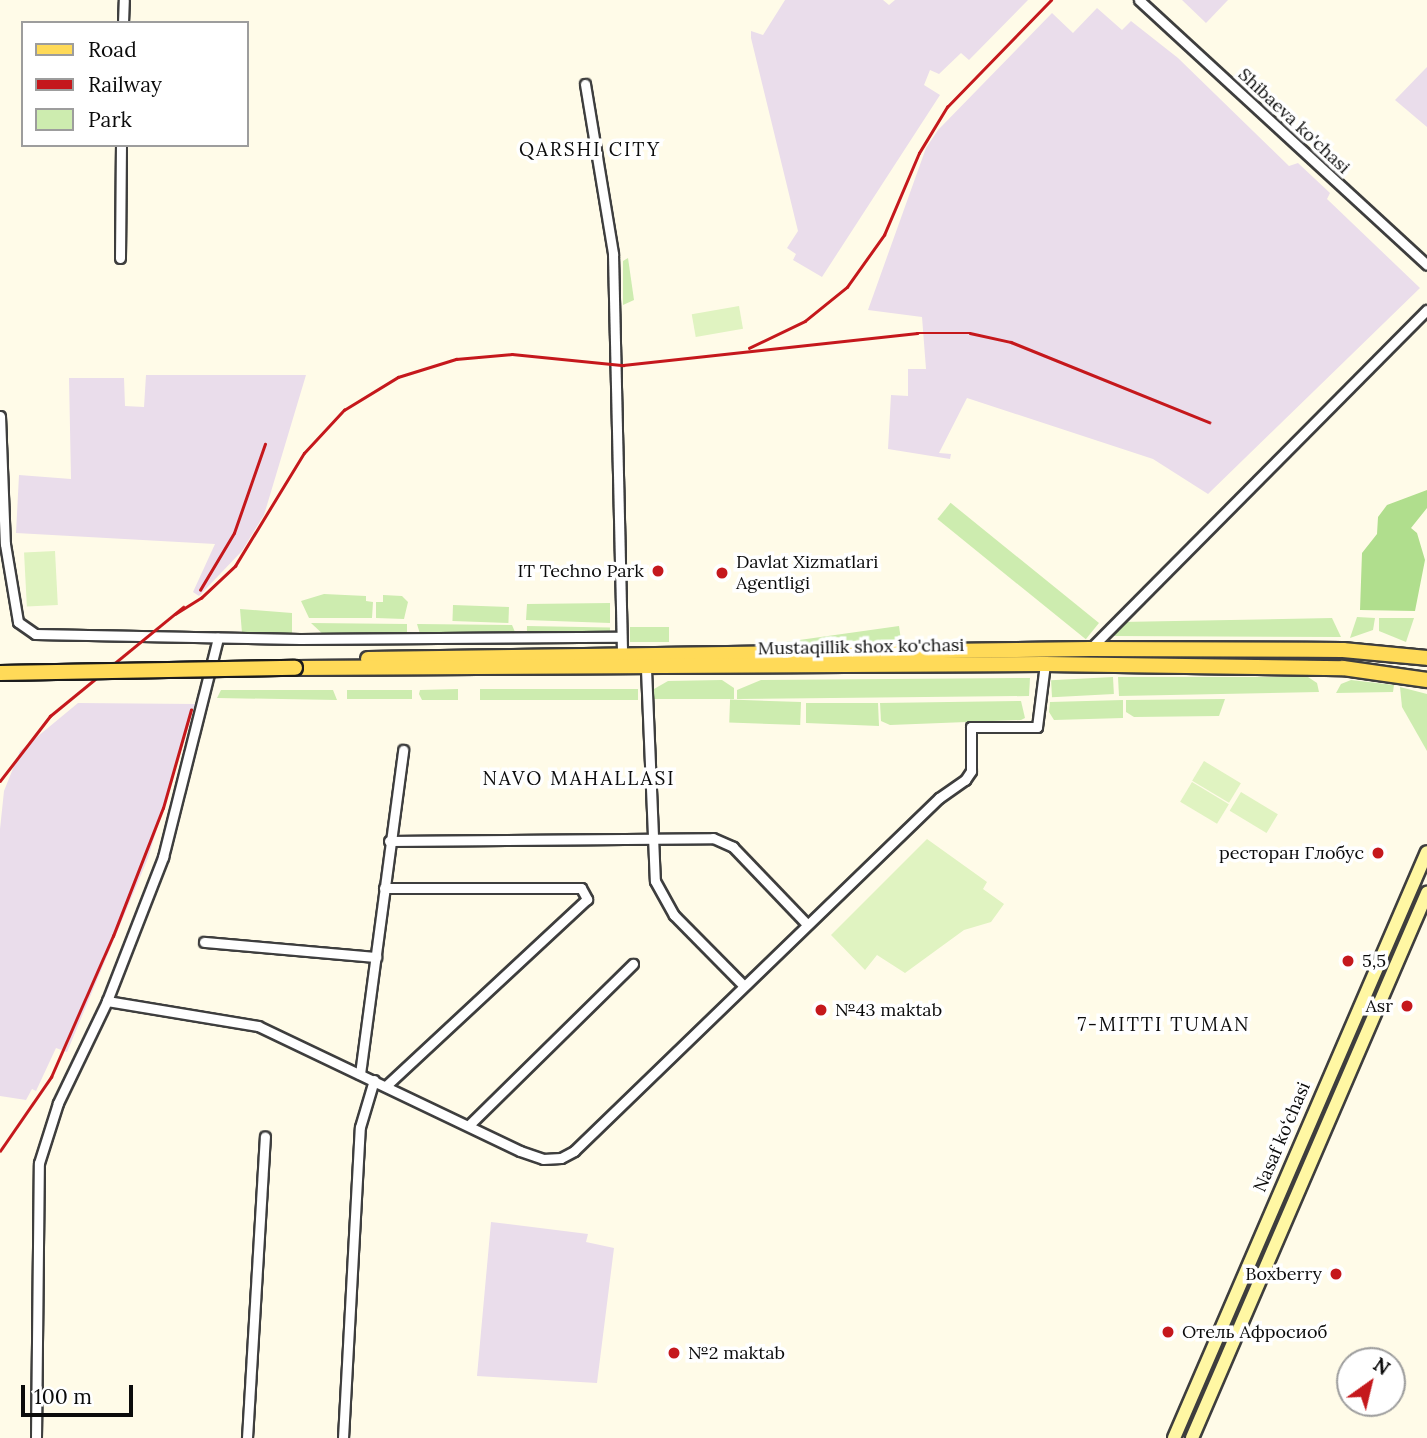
<!DOCTYPE html>
<html>
<head>
<meta charset="utf-8">
<style>
	body { margin:0 }
	#map { position:relative; width:1427px; height:1438px; overflow:hidden; background:#fffbe8; font-family:Lora,serif }
	div>[style] { position:absolute }
	.industrial>* { inset:0; background:#eaddeb }
	.green>* { inset:0; background:#cdecaf; transform-origin:0 0 }
	.forest>* { inset:0; background:#b0de8d }
	.pitch>* { inset:0; background:#e0f3c1; transform-origin:0 0 }
	.roads { filter:drop-shadow(2px 0 #3e3e3e) drop-shadow(-2px 0 #3e3e3e) drop-shadow(0 2px #3e3e3e) drop-shadow(0 -2px #3e3e3e) }
	.minor>* { height:9px; margin:-4.5px; padding:0 4.5px; transform-origin:4.5px; border-radius:4.5px; background:#fff }
	.secondary>* { height:12px; margin:-6px; padding:0 6px; transform-origin:6px; border-radius:6px; background:#fff7a3 }
	.primary>* { height:14px; margin:-7px; padding:0 7px; transform-origin:7px; border-radius:7px; background:#ffda58 }
	.rail>* { height:2.5px; margin:-1.25px; padding:0 1.25px; transform-origin:1.25px; border-radius:1.25px; background:#c5181c }
	.bridges { filter:drop-shadow(2px 0 #1c1c1c) drop-shadow(-2px 0 #1c1c1c) drop-shadow(0 2px #1c1c1c) drop-shadow(0 -2px #1c1c1c) }
	.primary-bridge>* { height:14px; margin:-7px; padding:0 7px; transform-origin:7px; border-radius:7px; background:#ffda58 }
	.dots>* { width:19px; height:19px; translate:-50% -50%; box-sizing:border-box; border:4px solid #fff; border-radius:50% }
	span { translate:-50% -50%; white-space:nowrap; text-align:center; line-height:1.15; -webkit-text-stroke:7px #fff; paint-order:stroke }
	.street-label { font-size:18px; color:#0b0b0b }
	.poi-label { font-size:18px; color:#0b0b0b }
	.left { translate:0 -50%; text-align:left }
	.right { translate:-100% -50%; text-align:right }
	.neighbourhood-label { font-size:19px; color:#0b0b0b; letter-spacing:2px }
	.legend { position:absolute; left:21px; top:21px; width:228px; height:126px; box-sizing:border-box; background:#fff; border:2px solid #9d9d9d; margin:0; padding:9px 12px; list-style:none; font-size:21px; color:#0b0b0b }
	.legend li { display:flex; align-items:center; gap:14px; height:35px }
	.legend b { width:35px; border:2px solid #9d9d9d }
	.north { position:absolute; left:1336px; top:1347px; width:70px; height:70px; box-sizing:border-box; background:#fff; border:2px solid #9d9d9d; border-radius:50%; rotate:34deg; font-size:19px; font-weight:700; line-height:28px; text-align:center; color:#0b0b0b }
	.north::after { content:''; display:block; margin:auto; width:24px; height:32px; background:#c5181c; clip-path:polygon(50% 0,100% 100%,50% 72%,0 100%) }
	.scale { position:absolute; left:21px; top:1385px; width:112px; height:32px; box-sizing:border-box; border:4px solid #0b0b0b; border-top:0; padding-left:9px; font-size:21px; line-height:24px; white-space:nowrap; color:#0b0b0b; -webkit-text-stroke:5px #fff; paint-order:stroke }
</style>
</head>
<body>
<div id="map">
	<div class="industrial">
		<div style="clip-path:polygon(785px 0,883px 0,889px 5px,895px 0,1028px 0,969px 60px,961px 53px,939px 74px,930px 70px,924px 85px,940px 95px,822px 277px,793px 260px,796px 254px,787px 248px,798px 231px,751px 38px,751px 31px,763px 35px)"></div>
		<div style="clip-path:polygon(1182px 0,1228px 0,1206px 23px)"></div>
		<div style="clip-path:polygon(1097px 8px,1122px 30px,1131px 21px,1178px 58px,1289px 166px,1298px 163px,1330px 193px,1327px 199px,1420px 288px,1208px 494px,1153px 459px,967px 398px,939px 453px,951px 454px,950px 459px,888px 449px,891px 395px,908px 396px,908px 369px,926px 369px,922px 317px,868px 310px,926px 148px,938px 130px,1052px 13px,1073px 33px)"></div>
		<div style="clip-path:polygon(1427px 67px,1427px 127px,1395px 100px)"></div>
		<div style="clip-path:polygon(146px 375px,306px 375px,264px 515px,242px 551px,199px 596px,193px 592px,215px 544px,16px 533px,19px 475px,71px 479px,69px 378px,124px 378px,125px 406px,144px 407px)"></div>
		<div style="clip-path:polygon(78px 703px,195px 704px,148px 858px,67px 1052px,56px 1048px,36px 1091px,32px 1089px,26px 1100px,0 1096px,0 829px,4px 791px,20px 751px)"></div>
		<div style="clip-path:polygon(491px 1222px,588px 1234px,586px 1242px,614px 1248px,597px 1383px,477px 1376px)"></div>
	</div>
	<div class="green">
		<div style="clip-path:polygon(628px 258px,634px 300px,623px 305px,623px 261px)"></div>
		<div style="clip-path:polygon(324px 594px,366px 596px,366px 601px,373px 602px,372px 618px,309px 618px,301px 601px)"></div>
		<div style="clip-path:polygon(383px 595px,402px 596px,408px 602px,404px 619px,376px 618px,376px 602px,383px 602px)"></div>
		<div style="clip-path:polygon(610px 603px,610px 623px,526px 620px,527px 604px)"></div>
		<div style="left:453px;top:605px;width:56px;height:16px;rotate:2deg"></div>
		<div style="clip-path:polygon(240px 609px,292px 613px,292px 634px,242px 633px)"></div>
		<div style="clip-path:polygon(1357px 617px,1375px 618px,1373px 630px,1350px 638px)"></div>
		<div style="clip-path:polygon(1332px 618px,1341px 637px,1112px 636px,1120px 622px)"></div>
		<div style="clip-path:polygon(1379px 618px,1414px 618px,1406px 642px,1379px 631px)"></div>
		<div style="clip-path:polygon(311px 623px,407px 624px,407px 633px,326px 637px)"></div>
		<div style="left:1099px;top:623px;width:21px;height:191px;rotate:129deg"></div>
		<div style="clip-path:polygon(417px 624px,512px 625px,515px 632px,420px 634px)"></div>
		<div style="left:527px;top:626px;width:83px;height:8px;rotate:1deg"></div>
		<div style="left:899px;top:626px;width:15px;height:169px;rotate:82deg"></div>
		<div style="left:630px;top:627px;width:39px;height:15px"></div>
		<div style="left:1113px;top:677px;width:17px;height:62px;rotate:87deg"></div>
		<div style="clip-path:polygon(1118px 677px,1308px 677px,1317px 683px,1319px 692px,1119px 696px)"></div>
		<div style="clip-path:polygon(1030px 678px,1029px 696px,737px 699px,737px 690px,761px 680px)"></div>
		<div style="clip-path:polygon(722px 680px,734px 688px,734px 699px,651px 699px,654px 689px,668px 681px)"></div>
		<div style="clip-path:polygon(1351px 680px,1394px 685px,1393px 692px,1336px 693px,1341px 684px)"></div>
		<div style="clip-path:polygon(1400px 687px,1427px 694px,1427px 751px,1402px 707px)"></div>
		<div style="clip-path:polygon(458px 689px,458px 700px,422px 700px,419px 694px,420px 690px)"></div>
		<div style="left:480px;top:689px;width:158px;height:11px"></div>
		<div style="clip-path:polygon(221px 690px,333px 690px,337px 700px,217px 698px)"></div>
		<div style="left:347px;top:690px;width:65px;height:9px"></div>
		<div style="clip-path:polygon(1225px 699px,1219px 716px,1134px 717px,1126px 712px,1126px 700px)"></div>
		<div style="clip-path:polygon(1123px 700px,1123px 718px,1054px 720px,1049px 712px,1050px 702px)"></div>
		<div style="clip-path:polygon(1021px 701px,1025px 718px,1021px 720px,890px 725px,881px 721px,880px 703px)"></div>
		<div style="left:801px;top:702px;width:23px;height:71px;rotate:92deg"></div>
		<div style="clip-path:polygon(806px 703px,878px 703px,879px 726px,806px 723px)"></div>
	</div>
	<div class="forest">
		<div style="clip-path:polygon(1427px 490px,1427px 508px,1411px 528px,1417px 533px,1425px 560px,1415px 611px,1360px 610px,1362px 553px,1377px 534px,1378px 517px,1387px 505px)"></div>
	</div>
	<div class="pitch">
		<div style="left:739px;top:306px;width:23px;height:48px;rotate:80deg"></div>
		<div style="left:55px;top:551px;width:54px;height:31px;rotate:87deg"></div>
		<div style="left:1204px;top:761px;width:43px;height:23px;rotate:31deg"></div>
		<div style="left:1192px;top:782px;width:43px;height:23px;rotate:31deg"></div>
		<div style="left:1241px;top:792px;width:43px;height:22px;rotate:31deg"></div>
		<div style="clip-path:polygon(927px 839px,987px 882px,983px 889px,1004px 904px,991px 922px,964px 930px,905px 973px,877px 955px,865px 970px,831px 935px)"></div>
	</div>
	<div class="roads">
		<div class="minor">
			<div style="left:1139px;top:0;width:391px;rotate:42.6deg"></div>
			<div style="left:123px;top:23px;width:23px;rotate:-88deg"></div>
			<div style="left:585px;top:84px;width:172px;rotate:80.6deg"></div>
			<div style="left:613px;top:254px;width:400px;rotate:88.7deg"></div>
			<div style="left:120px;top:258px;width:113px;rotate:-89.5deg"></div>
			<div style="left:0;top:416px;width:128px;rotate:87.8deg"></div>
			<div style="left:5px;top:544px;width:79px;rotate:80.5deg"></div>
			<div style="left:18px;top:622px;width:21px;rotate:35deg"></div>
			<div style="left:35px;top:634px;width:265px;rotate:1.1deg"></div>
			<div style="left:300px;top:639px;width:321px;rotate:-0.4deg"></div>
			<div style="left:1090px;top:649px;width:478px;rotate:-45.2deg"></div>
			<div style="left:646px;top:669px;width:212px;rotate:87.6deg"></div>
			<div style="left:655px;top:881px;width:39px;rotate:61deg"></div>
			<div style="left:674px;top:915px;width:97px;rotate:45.4deg"></div>
			<div style="left:389px;top:841px;width:324px;rotate:-0.5deg"></div>
			<div style="left:713px;top:838px;width:22px;rotate:24deg"></div>
			<div style="left:733px;top:847px;width:105px;rotate:46.2deg"></div>
			<div style="left:384px;top:888px;width:197px"></div>
			<div style="left:581px;top:888px;width:13px;rotate:61deg"></div>
			<div style="left:587px;top:899px;width:275px;rotate:137.1deg"></div>
			<div style="left:204px;top:942px;width:173px;rotate:5deg"></div>
			<div style="left:107px;top:1001px;width:153px;rotate:9.4deg"></div>
			<div style="left:258px;top:1026px;width:290px;rotate:25.5deg"></div>
			<div style="left:520px;top:1151px;width:24px;rotate:19deg"></div>
			<div style="left:543px;top:1159px;width:18px;rotate:-3deg"></div>
			<div style="left:561px;top:1158px;width:15px;rotate:-28deg"></div>
			<div style="left:574px;top:1151px;width:508px;rotate:-44.04deg"></div>
			<div style="left:939px;top:798px;width:32px;rotate:-35deg"></div>
			<div style="left:965px;top:780px;width:11px;rotate:-56deg"></div>
			<div style="left:971px;top:771px;width:44px;rotate:-90deg"></div>
			<div style="left:971px;top:727px;width:66px"></div>
			<div style="left:1037px;top:727px;width:64px;rotate:-82.8deg"></div>
			<div style="left:360px;top:1074px;width:327px;rotate:-82.4deg"></div>
			<div style="left:469px;top:1125px;width:230px;rotate:-44.5deg"></div>
			<div style="left:36px;top:1438px;width:275px;rotate:-89.4deg"></div>
			<div style="left:39px;top:1163px;width:63px;rotate:-72.4deg"></div>
			<div style="left:58px;top:1103px;width:113px;rotate:-64.3deg"></div>
			<div style="left:107px;top:1001px;width:155px;rotate:-68.7deg"></div>
			<div style="left:163px;top:857px;width:226px;rotate:-75.9deg"></div>
			<div style="left:247px;top:1438px;width:302px;rotate:-86.6deg"></div>
			<div style="left:343px;top:1438px;width:311px;rotate:-86.9deg"></div>
			<div style="left:360px;top:1127px;width:49px;rotate:-73.4deg"></div>
		</div>
		<div class="secondary">
			<div style="left:1174px;top:1438px;width:638px;rotate:-66.65deg"></div>
			<div style="left:1192px;top:1438px;width:594px;rotate:-66.67deg"></div>
		</div>
		<div class="primary">
			<div style="left:368px;top:659px;width:722px;rotate:-0.79deg"></div>
			<div style="left:1090px;top:649px;width:253px;rotate:0.2deg"></div>
			<div style="left:1343px;top:650px;width:84px;rotate:5.4deg"></div>
			<div style="left:295px;top:668px;width:750px;rotate:-0.31deg"></div>
			<div style="left:1045px;top:664px;width:298px;rotate:0.8deg"></div>
			<div style="left:1343px;top:668px;width:85px;rotate:8.1deg"></div>
		</div>
	</div>
	<div class="rail">
		<div style="left:749px;top:348px;width:62px;rotate:-25.7deg"></div>
		<div style="left:805px;top:321px;width:54px;rotate:-39deg"></div>
		<div style="left:847px;top:287px;width:64px;rotate:-54.6deg"></div>
		<div style="left:884px;top:235px;width:89px;rotate:-66.9deg"></div>
		<div style="left:919px;top:153px;width:54px;rotate:-58.7deg"></div>
		<div style="left:947px;top:107px;width:149px;rotate:-45.8deg"></div>
		<div style="left:200px;top:590px;width:66px;rotate:-59.2deg"></div>
		<div style="left:234px;top:533px;width:94px;rotate:-70.8deg"></div>
		<div style="left:175px;top:614px;width:31px;rotate:-32deg"></div>
		<div style="left:201px;top:598px;width:47px;rotate:-43.3deg"></div>
		<div style="left:235px;top:566px;width:132px;rotate:-58.6deg"></div>
		<div style="left:304px;top:453px;width:59px;rotate:-47.1deg"></div>
		<div style="left:344px;top:410px;width:63px;rotate:-31.4deg"></div>
		<div style="left:398px;top:377px;width:61px;rotate:-17.2deg"></div>
		<div style="left:456px;top:359px;width:56px;rotate:-5.1deg"></div>
		<div style="left:512px;top:354px;width:112px;rotate:5.7deg"></div>
		<div style="left:623px;top:365px;width:296px;rotate:-6.2deg"></div>
		<div style="left:917px;top:333px;width:53px"></div>
		<div style="left:970px;top:333px;width:42px;rotate:12.4deg"></div>
		<div style="left:1011px;top:342px;width:214px;rotate:22deg"></div>
		<div style="left:0;top:781px;width:82px;rotate:-52.4deg"></div>
		<div style="left:50px;top:716px;width:172px;rotate:-39.3deg"></div>
		<div style="left:0;top:1151px;width:90px;rotate:-55.4deg"></div>
		<div style="left:51px;top:1077px;width:154px;rotate:-66.3deg"></div>
		<div style="left:113px;top:936px;width:137px;rotate:-68.7deg"></div>
		<div style="left:163px;top:808px;width:102px;rotate:-74.1deg"></div>
	</div>
	<div class="bridges">
		<div class="primary-bridge">
			<div style="left:0;top:673px;width:295px;rotate:-1deg"></div>
		</div>
	</div>
	<div class="dots">
		<div style="left:658px;top:571px;background:#c5181c"></div>
		<div style="left:722px;top:573px;background:#c5181c"></div>
		<div style="left:1378px;top:853px;background:#c5181c"></div>
		<div style="left:1348px;top:961px;background:#c5181c"></div>
		<div style="left:1407px;top:1006px;background:#c5181c"></div>
		<div style="left:821px;top:1010px;background:#c5181c"></div>
		<div style="left:1336px;top:1274px;background:#c5181c"></div>
		<div style="left:1168px;top:1332px;background:#c5181c"></div>
		<div style="left:674px;top:1353px;background:#c5181c"></div>
	</div>
	<div class="street-label">
		<span style="left:1294px;top:121px;rotate:43deg">Shibaeva ko'chasi</span>
		<span style="left:861px;top:647px;rotate:-1deg">Mustaqillik shox ko'chasi</span>
		<span style="left:1282px;top:1137px;rotate:-67deg">Nasaf ko‘chasi</span>
	</div>
	<div class="poi-label">
		<span class="left" style="left:736px;top:573px">Davlat Xizmatlari<br>Agentligi</span>
		<span class="right" style="left:644px;top:571px">IT Techno Park</span>
		<span class="right" style="left:1364px;top:853px">ресторан Глобус</span>
		<span class="left" style="left:1362px;top:961px">5,5</span>
		<span class="right" style="left:1393px;top:1006px">Asr</span>
		<span class="left" style="left:835px;top:1010px">№43 maktab</span>
		<span class="right" style="left:1322px;top:1274px">Boxberry</span>
		<span class="left" style="left:1182px;top:1332px">Отель Афросиоб</span>
		<span class="left" style="left:688px;top:1353px">№2 maktab</span>
	</div>
	<div class="neighbourhood-label">
		<span style="left:590px;top:150px">QARSHI CITY</span>
		<span style="left:579px;top:779px">NAVO MAHALLASI</span>
		<span style="left:1164px;top:1025px">7-MITTI TUMAN</span>
	</div>
	<ul class="legend">
	<li><b style="height:9px;background:#ffda58"></b>Road</li>
	<li><b style="height:9px;background:#c5181c"></b>Railway</li>
	<li><b style="height:19px;background:#cdecaf"></b>Park</li>
	</ul>
	<div class="north">N</div>
	<div class="scale">100 m</div>
</div>
</body>
</html>
